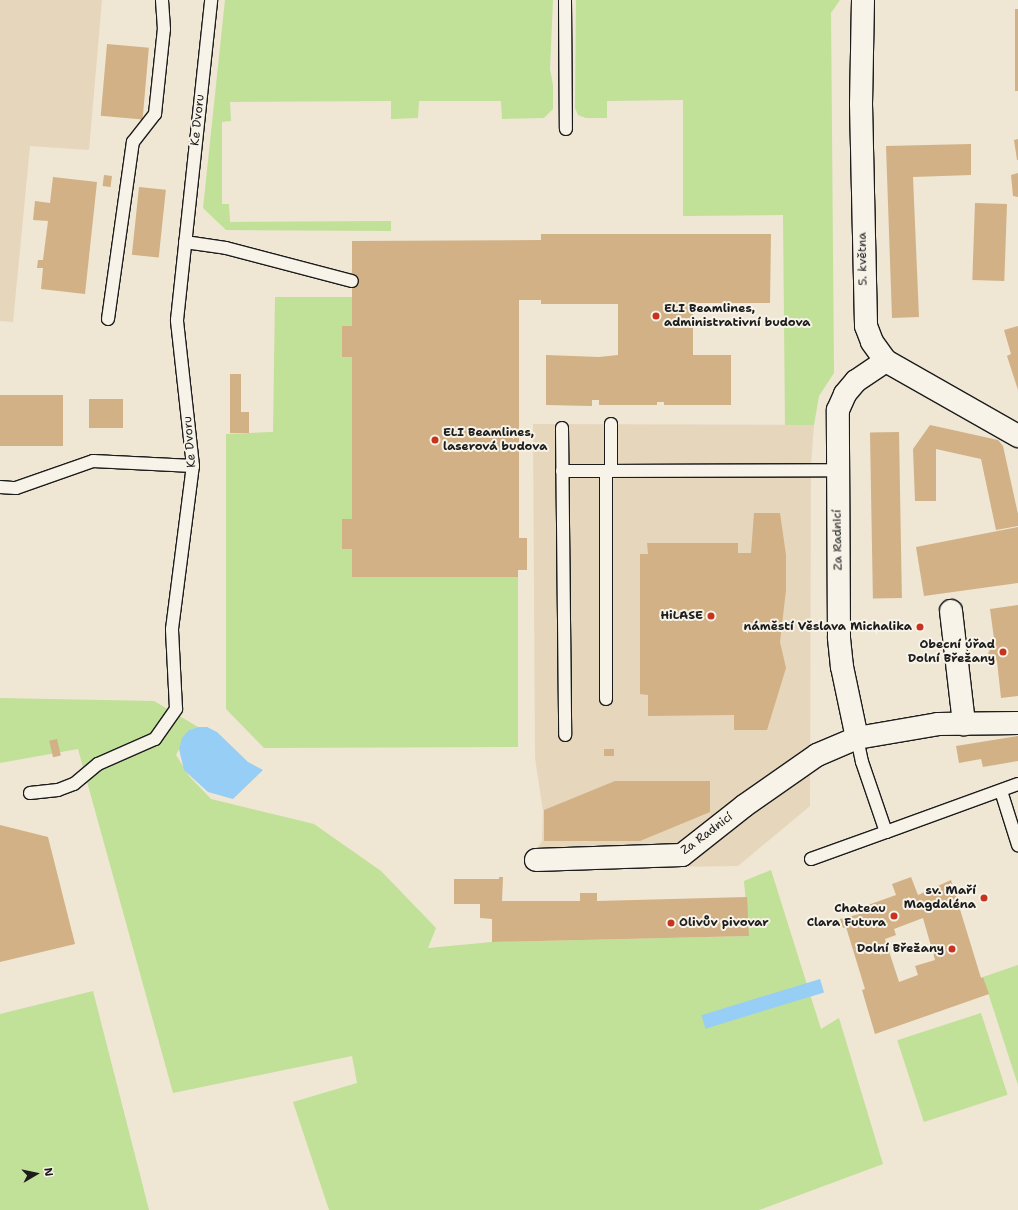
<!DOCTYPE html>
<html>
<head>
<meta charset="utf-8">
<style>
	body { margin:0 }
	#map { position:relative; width:1018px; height:1210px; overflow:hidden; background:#efe6d4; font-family:"Shantell Sans",sans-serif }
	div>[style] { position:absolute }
	.built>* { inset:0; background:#e6d6bc }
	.green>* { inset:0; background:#c1e098; transform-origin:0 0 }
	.water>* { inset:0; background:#96cef5; transform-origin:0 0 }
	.building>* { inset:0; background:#d1b185; transform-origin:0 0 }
	.roads { filter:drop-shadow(1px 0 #1c1c1c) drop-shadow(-1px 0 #1c1c1c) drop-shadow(0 1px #1c1c1c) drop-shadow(0 -1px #1c1c1c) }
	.lane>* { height:12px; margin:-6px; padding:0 6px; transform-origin:6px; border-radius:6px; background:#f7f3e8 }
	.street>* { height:22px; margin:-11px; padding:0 11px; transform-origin:11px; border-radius:11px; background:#f7f3e8 }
	.secondary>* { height:22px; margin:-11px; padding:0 11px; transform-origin:11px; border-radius:11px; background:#f7f3e8 }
	.dots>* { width:11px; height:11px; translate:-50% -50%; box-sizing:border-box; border:2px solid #f7f3e8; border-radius:50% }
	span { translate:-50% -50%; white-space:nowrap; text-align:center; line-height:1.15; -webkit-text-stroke:4px #f7f3e8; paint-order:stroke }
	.street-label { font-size:12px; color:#1c1c1c }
	.poi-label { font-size:12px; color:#1c1c1c; font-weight:700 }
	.left { translate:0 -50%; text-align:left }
	.right { translate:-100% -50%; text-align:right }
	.north { position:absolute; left:16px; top:1154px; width:40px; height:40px; -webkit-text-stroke:3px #f7f3e8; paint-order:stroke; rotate:81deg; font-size:11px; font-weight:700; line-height:16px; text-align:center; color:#1c1c1c }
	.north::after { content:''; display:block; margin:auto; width:14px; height:18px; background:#1c1c1c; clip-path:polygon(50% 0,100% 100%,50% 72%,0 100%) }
</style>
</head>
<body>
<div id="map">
	<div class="built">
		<div style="clip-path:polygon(0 0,102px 0,89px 150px,30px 146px,13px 322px,0 321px)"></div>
		<div style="clip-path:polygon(533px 424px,814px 425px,811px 465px,810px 806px,738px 866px,524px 869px,542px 841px,543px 811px,535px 758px)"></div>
	</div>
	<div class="green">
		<div style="clip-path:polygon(225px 0,553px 0,550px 69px,553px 85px,553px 109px,544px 118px,502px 119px,501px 101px,419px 101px,418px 118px,391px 119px,391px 101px,230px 102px,231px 121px,222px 122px,222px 204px,229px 204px,230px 222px,391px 221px,391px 231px,226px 230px,203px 208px)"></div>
		<div style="clip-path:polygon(576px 0,840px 0,831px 13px,834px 373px,819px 396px,814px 425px,785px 425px,783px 215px,683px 216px,683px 100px,607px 101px,607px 118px,586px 118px,578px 115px,575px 108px)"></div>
		<div style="clip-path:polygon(275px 297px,352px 297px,352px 326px,342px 326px,342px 357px,352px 357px,352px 519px,342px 519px,342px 549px,352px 549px,352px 577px,518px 577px,518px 747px,264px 748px,226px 709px,226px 434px,273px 432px)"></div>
		<div style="clip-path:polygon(0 698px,154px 701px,198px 727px,189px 730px,176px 755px,189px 776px,211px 799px,314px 824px,381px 871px,436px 928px,428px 948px,492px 942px,749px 936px,744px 881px,771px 870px,821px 1029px,839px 1018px,883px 1164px,759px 1210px,329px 1210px,293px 1102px,357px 1083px,352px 1056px,173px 1093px,78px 749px,0 763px)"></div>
		<div style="clip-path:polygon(1018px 965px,1018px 1085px,983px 977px)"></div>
		<div style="clip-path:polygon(93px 991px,149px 1210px,0 1210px,0 1014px)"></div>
		<div style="left:981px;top:1013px;width:86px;height:88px;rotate:72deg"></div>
	</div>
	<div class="water">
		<div style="clip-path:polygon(198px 727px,207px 727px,217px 732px,248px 762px,263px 770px,233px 799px,208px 792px,184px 770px,179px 749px,182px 738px,189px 730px)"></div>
		<div style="left:820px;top:979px;width:14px;height:124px;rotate:73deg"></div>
	</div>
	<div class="building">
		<div style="left:1015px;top:9px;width:3px;height:82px"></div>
		<div style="left:107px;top:44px;width:42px;height:72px;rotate:5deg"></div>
		<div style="clip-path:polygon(1018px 139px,1018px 160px,1017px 160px,1014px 140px)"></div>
		<div style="clip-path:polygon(971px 144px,971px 175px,913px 177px,919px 317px,892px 318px,886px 146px)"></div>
		<div style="clip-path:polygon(1018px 173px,1018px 197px,1013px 196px,1011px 175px)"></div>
		<div style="left:104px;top:175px;width:8px;height:11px;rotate:7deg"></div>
		<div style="clip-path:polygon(53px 177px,97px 182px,85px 294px,41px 289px,43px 268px,37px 268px,38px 260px,43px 260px,48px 221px,33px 220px,35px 201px,50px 203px)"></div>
		<div style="left:139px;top:187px;width:27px;height:68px;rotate:6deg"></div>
		<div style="left:975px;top:203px;width:32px;height:77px;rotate:2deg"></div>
		<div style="clip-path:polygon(541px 234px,771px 234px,770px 303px,693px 303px,693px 355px,731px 355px,731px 405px,664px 405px,664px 402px,657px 402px,657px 405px,599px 405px,599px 400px,592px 400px,592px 406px,546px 405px,546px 355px,599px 357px,618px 355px,618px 304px,541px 304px,541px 300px,519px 300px,519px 538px,527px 538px,527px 570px,518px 570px,518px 577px,352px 577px,352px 549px,342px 549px,342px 519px,352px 519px,352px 357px,342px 357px,342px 326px,352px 326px,352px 241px,541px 240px)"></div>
		<div style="clip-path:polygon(1018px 326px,1018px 390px,1007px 356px,1011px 354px,1004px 330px)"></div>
		<div style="clip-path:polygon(230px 374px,241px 374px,241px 412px,249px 412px,249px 433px,230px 433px)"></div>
		<div style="left:0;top:395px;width:63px;height:51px"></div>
		<div style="left:89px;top:399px;width:34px;height:29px"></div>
		<div style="clip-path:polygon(930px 425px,998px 440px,1003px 446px,1018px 514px,1018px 526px,996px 530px,981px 459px,936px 449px,936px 501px,915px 501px,913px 449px)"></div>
		<div style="left:899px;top:432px;width:166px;height:29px;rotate:89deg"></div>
		<div style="clip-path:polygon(754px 513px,780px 513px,786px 555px,786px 590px,780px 642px,786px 668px,767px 730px,734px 730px,734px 715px,648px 716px,648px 695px,640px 694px,640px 554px,648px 554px,647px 543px,738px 543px,738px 553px,751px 553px)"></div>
		<div style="clip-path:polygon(1018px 527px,1018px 583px,924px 596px,916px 547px)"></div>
		<div style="clip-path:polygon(1018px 605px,1018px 696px,1001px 698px,997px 661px,992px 660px,988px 654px,990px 649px,995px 646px,990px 609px)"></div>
		<div style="clip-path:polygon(1018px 736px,1018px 761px,983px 767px,981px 759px,959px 763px,956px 746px)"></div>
		<div style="left:57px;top:739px;width:17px;height:8px;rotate:77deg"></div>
		<div style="left:604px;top:749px;width:10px;height:7px"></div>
		<div style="clip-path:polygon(615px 781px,710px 781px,710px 812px,640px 841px,544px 841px,544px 810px)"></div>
		<div style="clip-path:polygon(0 825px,48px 837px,75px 944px,0 962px)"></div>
		<div style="clip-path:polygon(499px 877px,503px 877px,502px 901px,580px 901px,580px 893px,597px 893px,597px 901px,747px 897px,749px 936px,492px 942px,492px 919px,480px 918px,480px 904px,454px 904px,454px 879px,499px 879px)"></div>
		<div style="clip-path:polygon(evenodd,911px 877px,918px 895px,951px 880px,981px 978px,983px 977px,989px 994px,875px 1034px,862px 990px,865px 989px,846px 927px,843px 928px,840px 919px,871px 911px,868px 905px,896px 895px,892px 884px,911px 877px,923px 918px,935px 960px,915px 966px,918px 975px,899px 982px,885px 939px,896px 935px,894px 929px,923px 918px)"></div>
	</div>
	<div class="roads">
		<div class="lane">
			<div style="left:565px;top:0;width:129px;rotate:89.6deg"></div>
			<div style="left:185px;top:242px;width:41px;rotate:8.3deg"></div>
			<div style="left:226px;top:248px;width:130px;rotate:14.7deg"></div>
			<div style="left:108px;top:319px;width:179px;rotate:-82deg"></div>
			<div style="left:133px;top:142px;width:36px;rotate:-52deg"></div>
			<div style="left:155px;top:114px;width:85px;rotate:-84deg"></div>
			<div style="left:164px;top:29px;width:29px;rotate:-94deg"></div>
			<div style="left:611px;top:424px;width:47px;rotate:90deg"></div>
			<div style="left:562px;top:428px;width:307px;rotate:89.4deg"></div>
			<div style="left:562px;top:471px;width:44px"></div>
			<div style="left:0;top:487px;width:16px;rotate:4deg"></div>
			<div style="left:16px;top:488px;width:82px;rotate:-19.3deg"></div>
			<div style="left:93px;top:461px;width:100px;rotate:2.9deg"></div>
			<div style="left:606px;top:699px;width:228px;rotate:-90deg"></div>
			<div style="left:606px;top:471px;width:231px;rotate:-0.2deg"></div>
			<div style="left:1001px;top:791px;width:57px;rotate:72.5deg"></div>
			<div style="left:30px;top:793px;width:28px;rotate:-6deg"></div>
			<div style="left:58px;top:790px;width:17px;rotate:-21deg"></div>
			<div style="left:74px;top:784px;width:31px;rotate:-40deg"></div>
			<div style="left:98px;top:764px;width:62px;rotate:-23.7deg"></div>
			<div style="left:155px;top:739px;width:37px;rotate:-55deg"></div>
			<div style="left:176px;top:709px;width:80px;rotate:-92.9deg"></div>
			<div style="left:172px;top:629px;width:164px;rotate:-82.7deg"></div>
			<div style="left:193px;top:466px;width:147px;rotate:-96.3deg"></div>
			<div style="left:177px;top:320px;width:322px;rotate:-83.9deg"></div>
			<div style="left:886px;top:832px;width:140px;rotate:-20deg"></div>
			<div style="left:811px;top:859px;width:80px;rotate:-19.8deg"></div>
			<div style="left:886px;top:832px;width:74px;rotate:-108.9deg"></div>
			<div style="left:862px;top:762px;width:25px;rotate:-102deg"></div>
		</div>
		<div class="street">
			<div style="left:951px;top:611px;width:114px;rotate:83.4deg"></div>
			<div style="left:857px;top:738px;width:73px;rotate:-101.9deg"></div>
			<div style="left:842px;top:667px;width:30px;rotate:-96deg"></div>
			<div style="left:839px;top:637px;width:227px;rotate:-90.3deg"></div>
			<div style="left:838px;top:410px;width:17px;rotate:-66deg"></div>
			<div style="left:845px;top:394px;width:17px;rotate:-50deg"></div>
			<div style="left:856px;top:381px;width:36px;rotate:-34deg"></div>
			<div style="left:536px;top:860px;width:146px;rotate:-2deg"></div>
			<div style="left:682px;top:855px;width:79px;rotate:-38.3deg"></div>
			<div style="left:744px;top:806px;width:89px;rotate:-34.9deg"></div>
			<div style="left:817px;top:755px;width:43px;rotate:-23deg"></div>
			<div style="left:857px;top:738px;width:82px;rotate:-9.8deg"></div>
			<div style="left:938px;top:724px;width:80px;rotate:-0.7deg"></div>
		</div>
		<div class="secondary">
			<div style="left:863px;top:0;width:104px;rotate:91.1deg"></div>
			<div style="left:861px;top:104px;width:222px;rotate:88.7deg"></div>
			<div style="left:866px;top:326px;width:17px;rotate:69deg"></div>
			<div style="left:872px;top:342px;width:24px;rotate:54deg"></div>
			<div style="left:886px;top:361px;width:152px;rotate:29.6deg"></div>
		</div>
	</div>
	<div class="dots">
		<div style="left:656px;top:316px;background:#c8321e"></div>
		<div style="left:435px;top:440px;background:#c8321e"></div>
		<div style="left:711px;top:616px;background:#c8321e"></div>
		<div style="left:920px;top:627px;background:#c8321e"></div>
		<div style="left:1003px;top:652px;background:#c8321e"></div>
		<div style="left:984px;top:898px;background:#c8321e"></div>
		<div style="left:894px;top:916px;background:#c8321e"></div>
		<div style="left:671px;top:923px;background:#c8321e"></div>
		<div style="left:952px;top:949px;background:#c8321e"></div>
	</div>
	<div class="street-label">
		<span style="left:198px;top:120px;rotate:-84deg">Ke Dvoru</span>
		<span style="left:863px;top:259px;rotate:-91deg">5. května</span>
		<span style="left:190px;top:442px;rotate:-95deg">Ke Dvoru</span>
		<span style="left:838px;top:540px;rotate:-91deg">Za Radnicí</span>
		<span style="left:707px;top:834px;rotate:-37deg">Za Radnicí</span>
	</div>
	<div class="poi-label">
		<span class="left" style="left:664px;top:316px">ELI Beamlines,<br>administrativní budova</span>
		<span class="left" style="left:443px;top:440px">ELI Beamlines,<br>laserová budova</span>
		<span class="right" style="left:703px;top:616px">HiLASE</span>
		<span class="right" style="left:912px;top:627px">náměstí Věslava Michalika</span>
		<span class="right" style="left:995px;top:652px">Obecní úřad<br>Dolní Břežany</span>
		<span class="right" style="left:976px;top:898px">sv. Maří<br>Magdaléna</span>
		<span class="right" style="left:886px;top:916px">Chateau<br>Clara Futura</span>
		<span class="left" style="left:679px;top:923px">Olivův pivovar</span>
		<span class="right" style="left:944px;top:949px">Dolní Břežany</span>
	</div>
	<div class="north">N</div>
</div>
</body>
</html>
